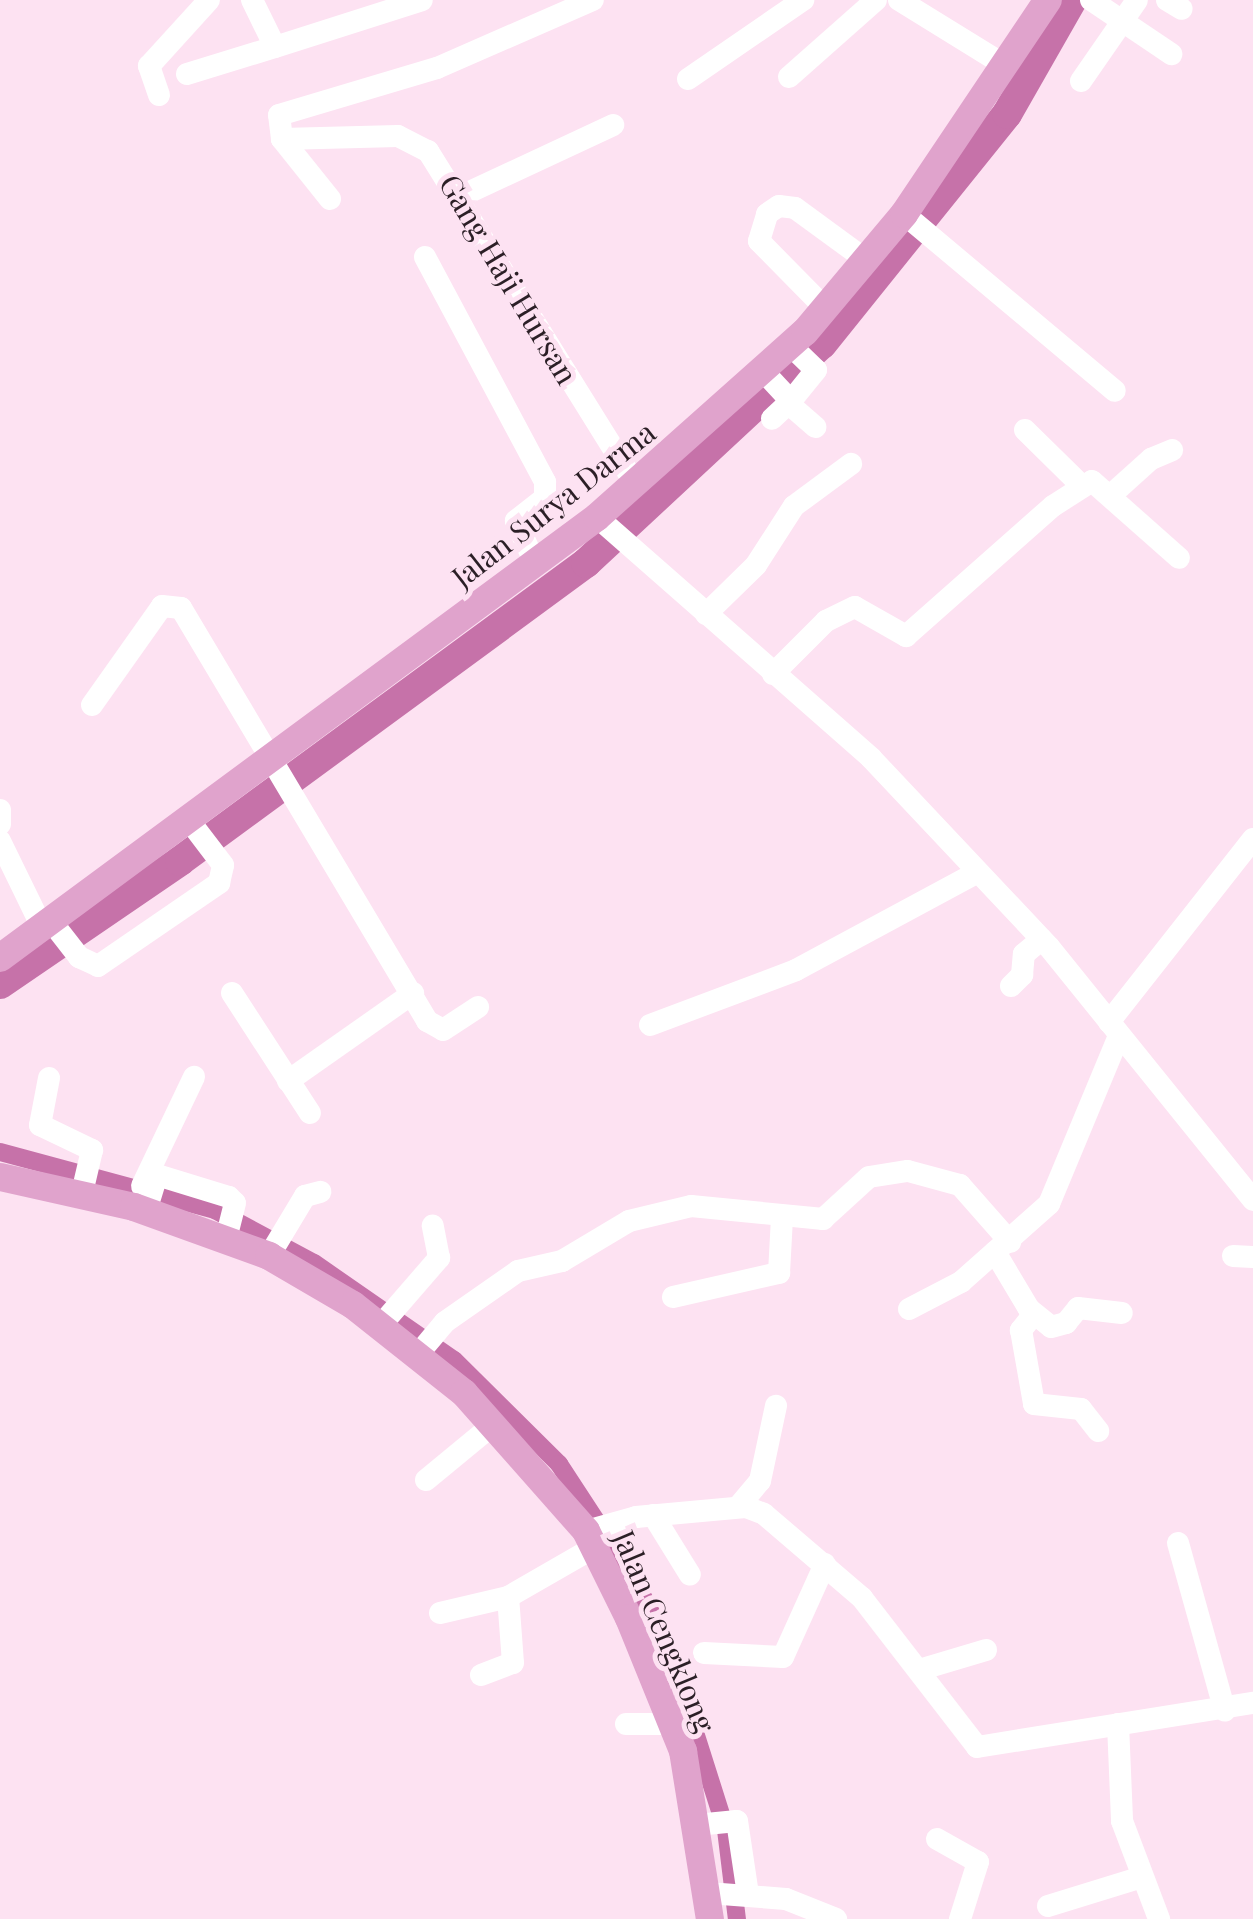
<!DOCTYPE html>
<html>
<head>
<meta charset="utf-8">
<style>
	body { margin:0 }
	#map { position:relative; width:1253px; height:1919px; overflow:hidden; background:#fde2f2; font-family:"Playfair Display",serif }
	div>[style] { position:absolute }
	.canal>* { height:18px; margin:-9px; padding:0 9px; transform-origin:9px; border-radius:9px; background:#c672a9 }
	.river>* { height:30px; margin:-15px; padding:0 15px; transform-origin:15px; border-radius:15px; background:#c672a9 }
	.minor>* { height:22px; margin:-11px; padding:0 11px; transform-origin:11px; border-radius:11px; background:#fff }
	.major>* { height:28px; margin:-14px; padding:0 14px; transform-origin:14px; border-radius:14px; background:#e0a3cc }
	span { translate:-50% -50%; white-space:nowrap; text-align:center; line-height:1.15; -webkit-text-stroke:10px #fde2f2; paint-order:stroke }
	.street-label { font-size:30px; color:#2b1f26 }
</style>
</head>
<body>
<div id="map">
	<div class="canal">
		<div style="left:0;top:1152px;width:223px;rotate:15.1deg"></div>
		<div style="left:215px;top:1210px;width:112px;rotate:28.2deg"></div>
		<div style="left:314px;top:1263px;width:170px;rotate:34.7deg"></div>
		<div style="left:454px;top:1360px;width:148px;rotate:44.7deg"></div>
		<div style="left:559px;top:1464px;width:135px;rotate:56.8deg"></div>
		<div style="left:633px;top:1577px;width:75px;rotate:63.1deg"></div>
		<div style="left:667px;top:1644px;width:195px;rotate:72.4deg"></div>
		<div style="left:726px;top:1830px;width:90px;rotate:83deg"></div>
	</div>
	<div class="river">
		<div style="left:0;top:984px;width:218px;rotate:-34.3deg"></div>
		<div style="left:180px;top:861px;width:504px;rotate:-36.28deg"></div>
		<div style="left:586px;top:563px;width:322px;rotate:-42.9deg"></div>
		<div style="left:822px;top:344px;width:295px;rotate:-51.2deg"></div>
		<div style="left:1007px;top:114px;width:131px;rotate:-60.3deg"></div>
	</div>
	<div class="minor">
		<div style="left:252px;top:0;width:52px;rotate:63.9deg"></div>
		<div style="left:275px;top:47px;width:154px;rotate:-17.7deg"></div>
		<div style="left:899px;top:0;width:126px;rotate:31.7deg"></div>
		<div style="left:1091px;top:0;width:97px;rotate:34deg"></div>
		<div style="left:1167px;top:0;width:17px;rotate:31deg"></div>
		<div style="left:187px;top:74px;width:92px;rotate:-17.1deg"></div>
		<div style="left:789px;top:77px;width:116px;rotate:-41.5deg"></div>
		<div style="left:688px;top:79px;width:140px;rotate:-34.5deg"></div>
		<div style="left:1081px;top:81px;width:98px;rotate:-55.3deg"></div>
		<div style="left:159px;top:95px;width:31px;rotate:-109deg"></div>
		<div style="left:149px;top:66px;width:89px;rotate:-47.7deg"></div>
		<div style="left:282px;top:139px;width:116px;rotate:-1.5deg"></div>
		<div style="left:398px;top:136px;width:34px;rotate:27deg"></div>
		<div style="left:428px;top:151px;width:393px;rotate:58.1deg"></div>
		<div style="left:461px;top:196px;width:168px;rotate:-25deg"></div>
		<div style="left:330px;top:199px;width:77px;rotate:-128.7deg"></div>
		<div style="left:282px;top:139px;width:24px;rotate:-97deg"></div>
		<div style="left:279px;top:115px;width:165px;rotate:-16.6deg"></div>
		<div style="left:437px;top:68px;width:170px;rotate:-23.6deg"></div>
		<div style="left:904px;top:214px;width:275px;rotate:40deg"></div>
		<div style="left:425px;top:257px;width:255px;rotate:61.9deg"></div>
		<div style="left:545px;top:482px;width:16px;rotate:90deg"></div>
		<div style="left:545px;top:498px;width:37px;rotate:142deg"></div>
		<div style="left:516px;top:521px;width:46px;rotate:65.7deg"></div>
		<div style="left:825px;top:308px;width:94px;rotate:-134.6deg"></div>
		<div style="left:759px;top:241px;width:28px;rotate:-73deg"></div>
		<div style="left:767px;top:214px;width:14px;rotate:-34deg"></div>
		<div style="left:779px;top:206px;width:16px;rotate:7deg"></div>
		<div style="left:795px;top:208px;width:88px;rotate:36.2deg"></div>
		<div style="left:790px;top:345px;width:36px;rotate:44deg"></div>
		<div style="left:816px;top:370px;width:40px;rotate:129deg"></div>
		<div style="left:762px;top:370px;width:42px;rotate:46.9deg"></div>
		<div style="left:791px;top:401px;width:26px;rotate:137deg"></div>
		<div style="left:789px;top:404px;width:35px;rotate:41deg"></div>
		<div style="left:1025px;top:430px;width:80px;rotate:44.5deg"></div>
		<div style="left:1111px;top:495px;width:54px;rotate:-42deg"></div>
		<div style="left:1151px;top:459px;width:23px;rotate:-23deg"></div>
		<div style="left:597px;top:517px;width:365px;rotate:41.3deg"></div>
		<div style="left:871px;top:758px;width:260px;rotate:46.7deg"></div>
		<div style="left:1049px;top:947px;width:325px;rotate:51.1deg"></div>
		<div style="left:706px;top:614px;width:70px;rotate:-44.4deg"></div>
		<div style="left:756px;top:565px;width:70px;rotate:-57.2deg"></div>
		<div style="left:794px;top:506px;width:71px;rotate:-36.4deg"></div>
		<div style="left:773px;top:674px;width:75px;rotate:-45deg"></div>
		<div style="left:826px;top:621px;width:32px;rotate:-26deg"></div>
		<div style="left:855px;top:607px;width:59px;rotate:29.6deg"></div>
		<div style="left:906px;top:636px;width:196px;rotate:-41.5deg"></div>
		<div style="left:1053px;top:506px;width:46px;rotate:-32.7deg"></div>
		<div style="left:1092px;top:481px;width:116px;rotate:41.5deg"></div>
		<div style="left:92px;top:705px;width:121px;rotate:-54.7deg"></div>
		<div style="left:162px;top:606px;width:19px;rotate:6deg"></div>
		<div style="left:181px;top:608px;width:481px;rotate:59.2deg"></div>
		<div style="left:427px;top:1021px;width:18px;rotate:29deg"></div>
		<div style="left:443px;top:1030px;width:42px;rotate:-33.3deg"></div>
		<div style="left:0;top:810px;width:14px;rotate:90deg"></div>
		<div style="left:0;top:841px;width:98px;rotate:64deg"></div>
		<div style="left:51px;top:921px;width:46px;rotate:52.1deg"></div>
		<div style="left:79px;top:957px;width:21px;rotate:25deg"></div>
		<div style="left:98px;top:966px;width:147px;rotate:-34.4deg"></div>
		<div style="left:219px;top:883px;width:18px;rotate:-77deg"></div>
		<div style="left:223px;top:865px;width:53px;rotate:-127.3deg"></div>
		<div style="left:1011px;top:986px;width:16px;rotate:-45deg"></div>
		<div style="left:1022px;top:975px;width:21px;rotate:-85deg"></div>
		<div style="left:1024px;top:954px;width:23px;rotate:-40deg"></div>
		<div style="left:232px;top:993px;width:143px;rotate:57deg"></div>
		<div style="left:1109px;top:1022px;width:233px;rotate:-51.8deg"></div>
		<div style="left:650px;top:1025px;width:156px;rotate:-20.6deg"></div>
		<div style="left:796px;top:970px;width:204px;rotate:-28.3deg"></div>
		<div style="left:49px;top:1078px;width:48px;rotate:100.8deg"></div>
		<div style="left:40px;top:1125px;width:58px;rotate:25.7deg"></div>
		<div style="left:92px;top:1150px;width:44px;rotate:103.1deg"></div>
		<div style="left:288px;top:1081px;width:153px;rotate:-35.1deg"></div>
		<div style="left:142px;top:1186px;width:121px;rotate:-64.5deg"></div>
		<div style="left:146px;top:1211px;width:38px;rotate:-73deg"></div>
		<div style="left:157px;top:1175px;width:75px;rotate:17deg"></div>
		<div style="left:229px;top:1197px;width:8px;rotate:45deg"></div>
		<div style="left:235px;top:1203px;width:36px;rotate:104deg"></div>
		<div style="left:995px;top:1252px;width:66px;rotate:59.2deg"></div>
		<div style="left:1029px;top:1309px;width:28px;rotate:39deg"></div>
		<div style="left:1051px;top:1327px;width:16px;rotate:-15deg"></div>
		<div style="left:1066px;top:1323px;width:19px;rotate:-51deg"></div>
		<div style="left:1078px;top:1308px;width:44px;rotate:6.5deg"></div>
		<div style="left:269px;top:1256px;width:70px;rotate:-59deg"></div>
		<div style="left:305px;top:1196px;width:16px;rotate:-15deg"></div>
		<div style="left:1233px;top:1256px;width:20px;rotate:3deg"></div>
		<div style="left:673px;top:1297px;width:109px;rotate:-12.8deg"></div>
		<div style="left:779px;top:1273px;width:56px;rotate:-86.9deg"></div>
		<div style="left:909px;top:1309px;width:59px;rotate:-27.4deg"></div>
		<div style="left:961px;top:1282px;width:118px;rotate:-41.6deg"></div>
		<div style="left:1049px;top:1204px;width:180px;rotate:-67.4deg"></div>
		<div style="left:1034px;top:1314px;width:21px;rotate:129deg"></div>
		<div style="left:1021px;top:1330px;width:75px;rotate:80deg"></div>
		<div style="left:1034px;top:1404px;width:47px;rotate:6.1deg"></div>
		<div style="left:1081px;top:1409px;width:28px;rotate:52deg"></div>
		<div style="left:381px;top:1325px;width:89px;rotate:-49.1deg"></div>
		<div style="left:439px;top:1258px;width:33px;rotate:-101deg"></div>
		<div style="left:419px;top:1353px;width:40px;rotate:-50deg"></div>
		<div style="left:445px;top:1322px;width:89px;rotate:-34.9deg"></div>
		<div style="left:518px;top:1271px;width:45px;rotate:-12.8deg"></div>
		<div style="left:562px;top:1261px;width:78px;rotate:-30.8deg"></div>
		<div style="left:629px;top:1221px;width:64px;rotate:-13.6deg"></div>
		<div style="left:691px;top:1206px;width:133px;rotate:5.6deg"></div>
		<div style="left:823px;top:1219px;width:62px;rotate:-42.4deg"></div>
		<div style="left:869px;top:1177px;width:39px;rotate:-9deg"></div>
		<div style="left:908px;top:1171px;width:54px;rotate:15.1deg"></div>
		<div style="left:960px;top:1185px;width:76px;rotate:48.7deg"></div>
		<div style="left:426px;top:1480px;width:88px;rotate:-39.5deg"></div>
		<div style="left:738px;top:1507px;width:34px;rotate:-50deg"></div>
		<div style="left:760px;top:1481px;width:77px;rotate:-78deg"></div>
		<div style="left:653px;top:1515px;width:70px;rotate:58.3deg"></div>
		<div style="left:586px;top:1531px;width:52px;rotate:-15.6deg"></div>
		<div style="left:636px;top:1517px;width:110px;rotate:-5.2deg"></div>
		<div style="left:746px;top:1507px;width:19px;rotate:21deg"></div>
		<div style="left:764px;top:1514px;width:129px;rotate:40.6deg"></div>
		<div style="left:862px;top:1598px;width:188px;rotate:52.3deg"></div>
		<div style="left:977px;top:1747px;width:279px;rotate:-9.1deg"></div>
		<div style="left:1178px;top:1543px;width:174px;rotate:74.4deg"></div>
		<div style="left:440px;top:1613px;width:70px;rotate:-13.2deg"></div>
		<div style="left:508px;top:1597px;width:100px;rotate:-29.9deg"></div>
		<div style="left:704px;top:1653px;width:79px;rotate:2.9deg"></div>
		<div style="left:783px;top:1657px;width:102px;rotate:-65.7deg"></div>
		<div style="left:919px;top:1670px;width:70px;rotate:-16.6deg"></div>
		<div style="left:481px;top:1675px;width:34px;rotate:-21deg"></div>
		<div style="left:513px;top:1663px;width:66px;rotate:-94.3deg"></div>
		<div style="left:626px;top:1724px;width:46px"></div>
		<div style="left:1118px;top:1724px;width:97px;rotate:87.6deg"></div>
		<div style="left:1122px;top:1821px;width:105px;rotate:69.3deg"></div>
		<div style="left:696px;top:1825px;width:41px;rotate:-5.6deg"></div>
		<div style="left:737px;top:1821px;width:75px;rotate:81.5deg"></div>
		<div style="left:937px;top:1839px;width:47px;rotate:29.3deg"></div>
		<div style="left:978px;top:1862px;width:60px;rotate:107.5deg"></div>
		<div style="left:708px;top:1893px;width:78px;rotate:4.4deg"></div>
		<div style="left:786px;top:1899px;width:54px;rotate:21.8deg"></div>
		<div style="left:1048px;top:1906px;width:95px;rotate:-17.1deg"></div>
	</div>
	<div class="major">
		<div style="left:0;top:958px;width:742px;rotate:-36.45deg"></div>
		<div style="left:597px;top:517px;width:278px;rotate:-41.7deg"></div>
		<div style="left:805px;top:332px;width:154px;rotate:-50deg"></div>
		<div style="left:904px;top:214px;width:258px;rotate:-56.1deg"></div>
		<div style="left:0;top:1177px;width:137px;rotate:12.6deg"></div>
		<div style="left:134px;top:1207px;width:144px;rotate:19.9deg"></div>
		<div style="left:269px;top:1256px;width:97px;rotate:30.3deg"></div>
		<div style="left:353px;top:1305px;width:142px;rotate:38.4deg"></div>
		<div style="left:464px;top:1393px;width:184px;rotate:48.5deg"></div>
		<div style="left:586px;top:1531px;width:97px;rotate:63.7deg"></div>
		<div style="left:629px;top:1618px;width:144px;rotate:67.9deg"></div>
		<div style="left:683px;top:1751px;width:170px;rotate:80.9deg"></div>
	</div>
	<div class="street-label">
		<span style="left:509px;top:279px;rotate:59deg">Gang Haji Hursan</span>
		<span style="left:553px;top:504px;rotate:-38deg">Jalan Surya Darma</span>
		<span style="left:665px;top:1631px;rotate:67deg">Jalan Cengklong</span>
	</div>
</div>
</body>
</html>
